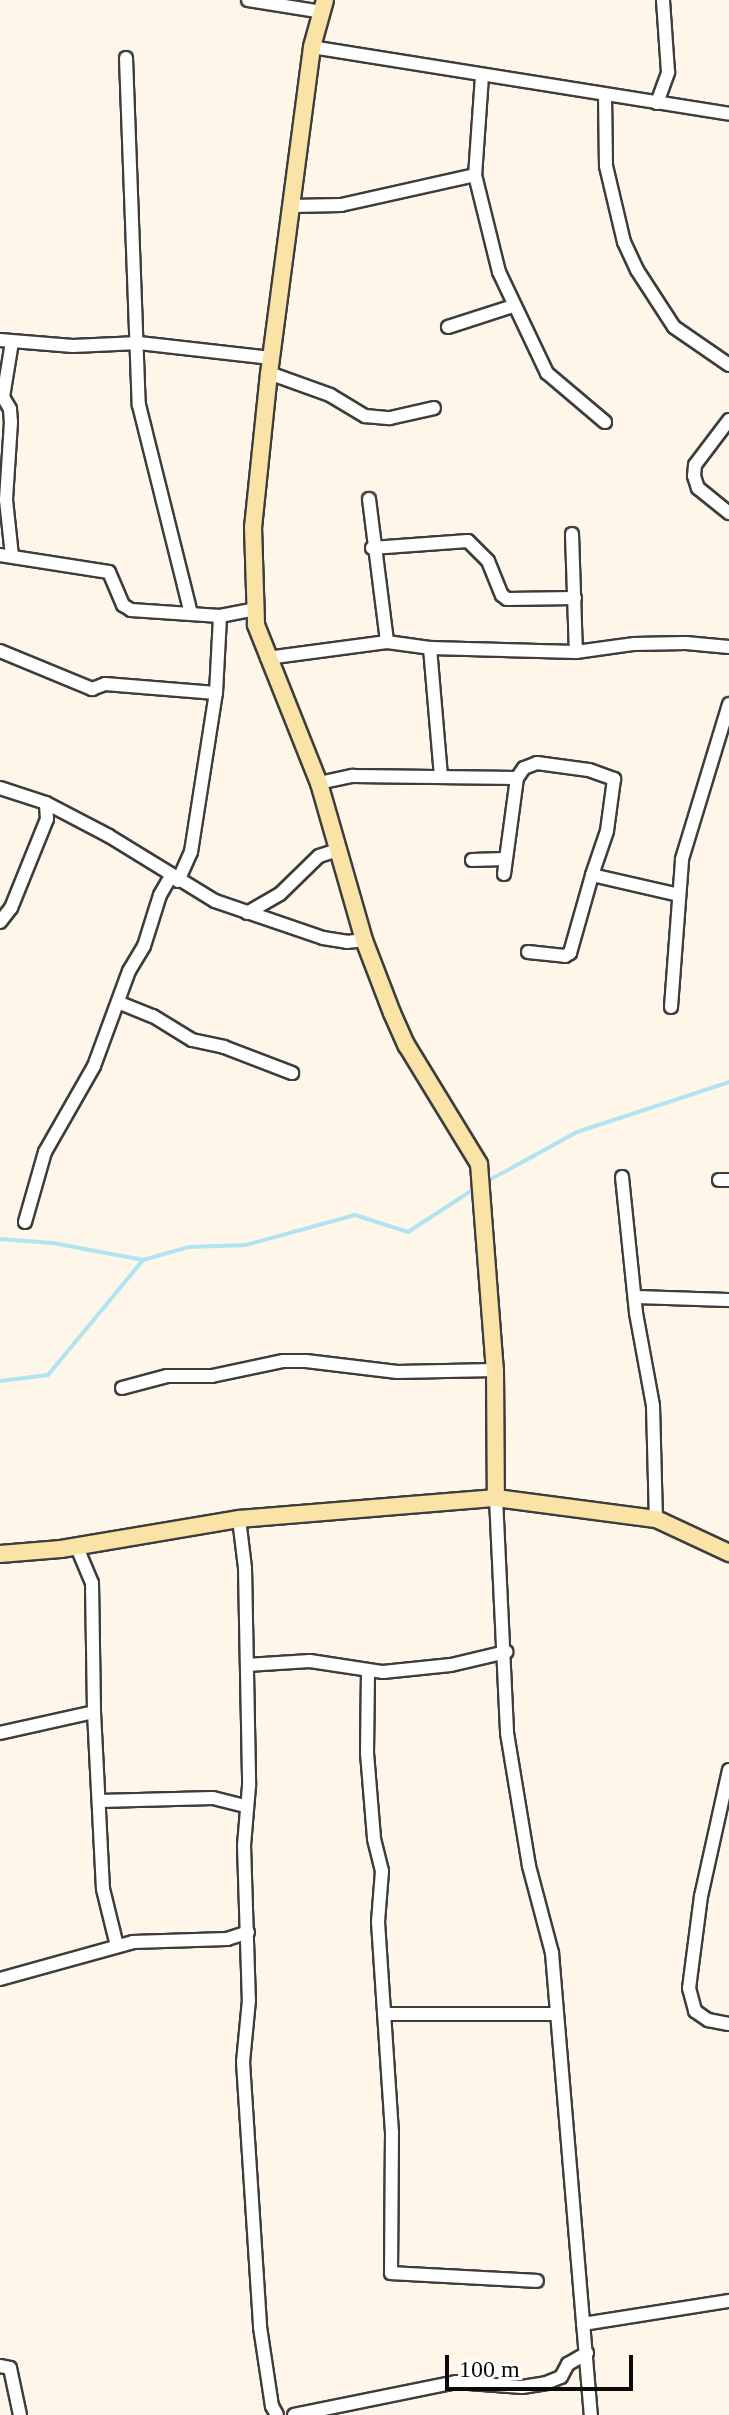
<!DOCTYPE html>
<html>
<head>
<meta charset="utf-8">
<style>
	body { margin:0 }
	#map { position:relative; width:729px; height:2415px; overflow:hidden; background:#fef6e8; font-family:"Times New Roman",serif }
	div>[style] { position:absolute }
	.stream>* { height:4px; margin:-2px; padding:0 2px; transform-origin:2px; border-radius:2px; background:#b0e4f2 }
	.roads { filter:drop-shadow(2px 0 #3d3d3d) drop-shadow(-2px 0 #3d3d3d) drop-shadow(0 2px #3d3d3d) drop-shadow(0 -2px #3d3d3d) }
	.street>* { height:12px; margin:-6px; padding:0 6px; transform-origin:6px; border-radius:6px; background:#fff }
	.secondary>* { height:16px; margin:-8px; padding:0 8px; transform-origin:8px; border-radius:8px; background:#fae3a7 }
	span { translate:-50% -50%; white-space:nowrap; text-align:center; line-height:1.15; -webkit-text-stroke:8px #fff; paint-order:stroke }
	.scale { position:absolute; left:445px; top:2355px; width:188px; height:36px; box-sizing:border-box; border:4px solid #0a0a0a; border-top:0; padding-left:10px; font-size:24px; line-height:28px; white-space:nowrap; color:#0a0a0a; -webkit-text-stroke:6px #fff; paint-order:stroke }
</style>
</head>
<body>
<div id="map">
	<div class="stream">
		<div style="left:484px;top:1183px;width:106px;rotate:-28.7deg"></div>
		<div style="left:577px;top:1132px;width:160px;rotate:-18.2deg"></div>
		<div style="left:0;top:1239px;width:53px;rotate:4.3deg"></div>
		<div style="left:53px;top:1243px;width:92px;rotate:10.7deg"></div>
		<div style="left:143px;top:1260px;width:48px;rotate:-15.8deg"></div>
		<div style="left:189px;top:1247px;width:57px;rotate:-2deg"></div>
		<div style="left:246px;top:1245px;width:113px;rotate:-15.4deg"></div>
		<div style="left:355px;top:1215px;width:56px;rotate:17.8deg"></div>
		<div style="left:408px;top:1232px;width:82px;rotate:-33.1deg"></div>
		<div style="left:0;top:1381px;width:48px;rotate:-7.1deg"></div>
		<div style="left:48px;top:1375px;width:149px;rotate:-50.4deg"></div>
	</div>
	<div class="roads">
		<div class="street">
			<div style="left:248px;top:0;width:75px;rotate:9.2deg"></div>
			<div style="left:312px;top:47px;width:422px;rotate:9.1deg"></div>
			<div style="left:126px;top:58px;width:347px;rotate:87.9deg"></div>
			<div style="left:139px;top:405px;width:215px;rotate:76deg"></div>
			<div style="left:482px;top:76px;width:99px;rotate:94deg"></div>
			<div style="left:475px;top:175px;width:100px;rotate:76.1deg"></div>
			<div style="left:499px;top:272px;width:112px;rotate:64.6deg"></div>
			<div style="left:547px;top:373px;width:76px;rotate:40.2deg"></div>
			<div style="left:605px;top:95px;width:71px;rotate:89.2deg"></div>
			<div style="left:606px;top:166px;width:78px;rotate:76.7deg"></div>
			<div style="left:624px;top:242px;width:31px;rotate:65deg"></div>
			<div style="left:637px;top:270px;width:68px;rotate:57deg"></div>
			<div style="left:674px;top:327px;width:67px;rotate:34.6deg"></div>
			<div style="left:657px;top:103px;width:33px;rotate:-70deg"></div>
			<div style="left:668px;top:72px;width:72px;rotate:-94deg"></div>
			<div style="left:292px;top:206px;width:49px;rotate:-1.2deg"></div>
			<div style="left:341px;top:205px;width:137px;rotate:-12.6deg"></div>
			<div style="left:448px;top:327px;width:68px;rotate:-17.9deg"></div>
			<div style="left:0;top:340px;width:73px;rotate:4.7deg"></div>
			<div style="left:73px;top:346px;width:66px;rotate:-2.6deg"></div>
			<div style="left:139px;top:343px;width:133px;rotate:6.5deg"></div>
			<div style="left:12px;top:342px;width:56px;rotate:99.3deg"></div>
			<div style="left:3px;top:397px;width:14px;rotate:60deg"></div>
			<div style="left:10px;top:409px;width:13px;rotate:86deg"></div>
			<div style="left:11px;top:422px;width:78px;rotate:93.7deg"></div>
			<div style="left:6px;top:500px;width:56px;rotate:83.9deg"></div>
			<div style="left:269px;top:373px;width:65px;rotate:19.8deg"></div>
			<div style="left:330px;top:395px;width:41px;rotate:31deg"></div>
			<div style="left:365px;top:416px;width:25px;rotate:5deg"></div>
			<div style="left:390px;top:418px;width:45px;rotate:-12.8deg"></div>
			<div style="left:729px;top:420px;width:56px;rotate:127.1deg"></div>
			<div style="left:695px;top:465px;width:11px;rotate:95deg"></div>
			<div style="left:694px;top:476px;width:13px;rotate:72deg"></div>
			<div style="left:698px;top:488px;width:40px;rotate:39deg"></div>
			<div style="left:369px;top:499px;width:144px;rotate:82.8deg"></div>
			<div style="left:572px;top:534px;width:118px;rotate:88.1deg"></div>
			<div style="left:372px;top:548px;width:96px;rotate:-4.2deg"></div>
			<div style="left:468px;top:541px;width:28px;rotate:45deg"></div>
			<div style="left:488px;top:561px;width:37px;rotate:68deg"></div>
			<div style="left:502px;top:595px;width:6px;rotate:39deg"></div>
			<div style="left:507px;top:599px;width:68px;rotate:-0.8deg"></div>
			<div style="left:0;top:555px;width:110px;rotate:8.9deg"></div>
			<div style="left:109px;top:572px;width:36px;rotate:67deg"></div>
			<div style="left:123px;top:605px;width:9px;rotate:32deg"></div>
			<div style="left:131px;top:610px;width:89px;rotate:3.9deg"></div>
			<div style="left:220px;top:616px;width:36px;rotate:-11deg"></div>
			<div style="left:430px;top:648px;width:129px;rotate:85.1deg"></div>
			<div style="left:0;top:651px;width:100px;rotate:22.4deg"></div>
			<div style="left:92px;top:689px;width:14px;rotate:-21deg"></div>
			<div style="left:105px;top:684px;width:111px;rotate:4.6deg"></div>
			<div style="left:267px;top:658px;width:121px;rotate:-7.6deg"></div>
			<div style="left:387px;top:642px;width:43px;rotate:7.9deg"></div>
			<div style="left:430px;top:648px;width:146px;rotate:1.6deg"></div>
			<div style="left:576px;top:652px;width:59px;rotate:-7.9deg"></div>
			<div style="left:634px;top:644px;width:52px;rotate:-1.1deg"></div>
			<div style="left:686px;top:643px;width:43px;rotate:5.3deg"></div>
			<div style="left:319px;top:783px;width:35px;rotate:-12deg"></div>
			<div style="left:353px;top:776px;width:164px;rotate:0.7deg"></div>
			<div style="left:0;top:788px;width:48px;rotate:18.1deg"></div>
			<div style="left:46px;top:803px;width:71px;rotate:27.6deg"></div>
			<div style="left:109px;top:836px;width:124px;rotate:31.5deg"></div>
			<div style="left:215px;top:901px;width:114px;rotate:18.9deg"></div>
			<div style="left:323px;top:938px;width:24px;rotate:9deg"></div>
			<div style="left:347px;top:942px;width:17px;rotate:-7deg"></div>
			<div style="left:472px;top:860px;width:32px;rotate:-2deg"></div>
			<div style="left:504px;top:874px;width:97px;rotate:-82.3deg"></div>
			<div style="left:517px;top:778px;width:12px;rotate:-55deg"></div>
			<div style="left:524px;top:768px;width:14px;rotate:-21deg"></div>
			<div style="left:537px;top:763px;width:52px;rotate:7.7deg"></div>
			<div style="left:589px;top:770px;width:27px;rotate:20deg"></div>
			<div style="left:614px;top:779px;width:52px;rotate:97.7deg"></div>
			<div style="left:607px;top:831px;width:46px;rotate:108.8deg"></div>
			<div style="left:178px;top:881px;width:32px;rotate:-66deg"></div>
			<div style="left:191px;top:852px;width:161px;rotate:-81.1deg"></div>
			<div style="left:216px;top:693px;width:77px;rotate:-87deg"></div>
			<div style="left:247px;top:913px;width:38px;rotate:-30deg"></div>
			<div style="left:280px;top:894px;width:54px;rotate:-44.3deg"></div>
			<div style="left:319px;top:856px;width:22px;rotate:-18deg"></div>
			<div style="left:0;top:922px;width:18px;rotate:-52deg"></div>
			<div style="left:11px;top:908px;width:96px;rotate:-68deg"></div>
			<div style="left:47px;top:819px;width:16px;rotate:-94deg"></div>
			<div style="left:528px;top:952px;width:37px;rotate:6deg"></div>
			<div style="left:565px;top:956px;width:6px;rotate:-31deg"></div>
			<div style="left:570px;top:953px;width:81px;rotate:-74.2deg"></div>
			<div style="left:592px;top:875px;width:89px;rotate:12.9deg"></div>
			<div style="left:120px;top:1003px;width:35px;rotate:22deg"></div>
			<div style="left:153px;top:1016px;width:46px;rotate:31.6deg"></div>
			<div style="left:192px;top:1040px;width:33px;rotate:12deg"></div>
			<div style="left:224px;top:1047px;width:73px;rotate:20.9deg"></div>
			<div style="left:671px;top:1007px;width:148px;rotate:-85.7deg"></div>
			<div style="left:682px;top:859px;width:162px;rotate:-73.1deg"></div>
			<div style="left:622px;top:1177px;width:137px;rotate:84.1deg"></div>
			<div style="left:636px;top:1313px;width:95px;rotate:79.6deg"></div>
			<div style="left:653px;top:1406px;width:113px;rotate:88.5deg"></div>
			<div style="left:719px;top:1180px;width:10px"></div>
			<div style="left:25px;top:1222px;width:73px;rotate:-74.1deg"></div>
			<div style="left:45px;top:1152px;width:99px;rotate:-60.3deg"></div>
			<div style="left:94px;top:1066px;width:101px;rotate:-69.8deg"></div>
			<div style="left:129px;top:971px;width:29px;rotate:-59deg"></div>
			<div style="left:144px;top:946px;width:53px;rotate:-72.6deg"></div>
			<div style="left:160px;top:895px;width:22px;rotate:-60deg"></div>
			<div style="left:635px;top:1297px;width:94px;rotate:1.8deg"></div>
			<div style="left:122px;top:1388px;width:47px;rotate:-14.9deg"></div>
			<div style="left:167px;top:1376px;width:45px"></div>
			<div style="left:212px;top:1376px;width:73px;rotate:-11.9deg"></div>
			<div style="left:283px;top:1361px;width:23px"></div>
			<div style="left:306px;top:1361px;width:92px;rotate:6.9deg"></div>
			<div style="left:397px;top:1372px;width:98px;rotate:-1.2deg"></div>
			<div style="left:496px;top:1498px;width:235px;rotate:87.3deg"></div>
			<div style="left:507px;top:1733px;width:135px;rotate:80.6deg"></div>
			<div style="left:529px;top:1866px;width:90px;rotate:75.2deg"></div>
			<div style="left:552px;top:1953px;width:464px;rotate:85.2deg"></div>
			<div style="left:239px;top:1519px;width:49px;rotate:83deg"></div>
			<div style="left:245px;top:1568px;width:218px;rotate:88.9deg"></div>
			<div style="left:249px;top:1786px;width:59px;rotate:94.8deg"></div>
			<div style="left:244px;top:1845px;width:155px;rotate:88.2deg"></div>
			<div style="left:249px;top:2000px;width:62px;rotate:95.5deg"></div>
			<div style="left:243px;top:2062px;width:266px;rotate:86.3deg"></div>
			<div style="left:260px;top:2327px;width:80px;rotate:81.4deg"></div>
			<div style="left:272px;top:2406px;width:10px;rotate:61deg"></div>
			<div style="left:76px;top:1545px;width:41px;rotate:67.2deg"></div>
			<div style="left:92px;top:1583px;width:129px;rotate:89.1deg"></div>
			<div style="left:94px;top:1712px;width:177px;rotate:87.1deg"></div>
			<div style="left:103px;top:1889px;width:59px;rotate:76.2deg"></div>
			<div style="left:247px;top:1665px;width:63px;rotate:-3.6deg"></div>
			<div style="left:310px;top:1661px;width:74px;rotate:8.6deg"></div>
			<div style="left:383px;top:1672px;width:68px;rotate:-5.9deg"></div>
			<div style="left:451px;top:1665px;width:57px;rotate:-13.3deg"></div>
			<div style="left:368px;top:1671px;width:82px;rotate:90.7deg"></div>
			<div style="left:367px;top:1753px;width:86px;rotate:85.3deg"></div>
			<div style="left:374px;top:1839px;width:33px;rotate:76deg"></div>
			<div style="left:382px;top:1871px;width:51px;rotate:94.5deg"></div>
			<div style="left:378px;top:1922px;width:210px;rotate:86.2deg"></div>
			<div style="left:392px;top:2132px;width:141px;rotate:90.4deg"></div>
			<div style="left:391px;top:2273px;width:146px;rotate:3.1deg"></div>
			<div style="left:0;top:1733px;width:96px;rotate:-12.6deg"></div>
			<div style="left:729px;top:1770px;width:129px;rotate:102.5deg"></div>
			<div style="left:701px;top:1896px;width:93px;rotate:97.4deg"></div>
			<div style="left:689px;top:1988px;width:24px;rotate:75deg"></div>
			<div style="left:695px;top:2011px;width:16px;rotate:35deg"></div>
			<div style="left:708px;top:2020px;width:21px;rotate:11deg"></div>
			<div style="left:100px;top:1801px;width:113px;rotate:-1.5deg"></div>
			<div style="left:213px;top:1798px;width:34px;rotate:14deg"></div>
			<div style="left:0;top:1979px;width:138px;rotate:-15.5deg"></div>
			<div style="left:133px;top:1942px;width:94px;rotate:-1.8deg"></div>
			<div style="left:227px;top:1939px;width:22px;rotate:-18deg"></div>
			<div style="left:384px;top:2014px;width:173px"></div>
			<div style="left:583px;top:2324px;width:148px;rotate:-9deg"></div>
			<div style="left:0;top:2366px;width:10px;rotate:11deg"></div>
			<div style="left:10px;top:2368px;width:48px;rotate:78deg"></div>
			<div style="left:294px;top:2415px;width:165px;rotate:-11.5deg"></div>
			<div style="left:456px;top:2382px;width:66px;rotate:4.3deg"></div>
			<div style="left:522px;top:2387px;width:24px;rotate:-9deg"></div>
			<div style="left:546px;top:2383px;width:16px;rotate:-22deg"></div>
			<div style="left:561px;top:2377px;width:15px;rotate:-62deg"></div>
			<div style="left:568px;top:2364px;width:22px;rotate:-30deg"></div>
		</div>
		<div class="secondary">
			<div style="left:325px;top:0;width:49px;rotate:105.5deg"></div>
			<div style="left:312px;top:47px;width:329px;rotate:97.5deg"></div>
			<div style="left:269px;top:373px;width:155px;rotate:95.9deg"></div>
			<div style="left:253px;top:527px;width:98px;rotate:88.2deg"></div>
			<div style="left:256px;top:625px;width:170px;rotate:68.3deg"></div>
			<div style="left:319px;top:783px;width:163px;rotate:74deg"></div>
			<div style="left:364px;top:940px;width:78px;rotate:69deg"></div>
			<div style="left:392px;top:1013px;width:36px;rotate:66deg"></div>
			<div style="left:407px;top:1046px;width:138px;rotate:58.6deg"></div>
			<div style="left:479px;top:1164px;width:207px;rotate:85.6deg"></div>
			<div style="left:495px;top:1370px;width:128px;rotate:89.6deg"></div>
			<div style="left:0;top:1554px;width:61px;rotate:-4.7deg"></div>
			<div style="left:61px;top:1549px;width:181px;rotate:-9.6deg"></div>
			<div style="left:239px;top:1519px;width:258px;rotate:-4.7deg"></div>
			<div style="left:496px;top:1498px;width:161px;rotate:7.5deg"></div>
			<div style="left:656px;top:1519px;width:81px;rotate:25deg"></div>
		</div>
	</div>
	<div class="scale">100 m</div>
</div>
</body>
</html>
